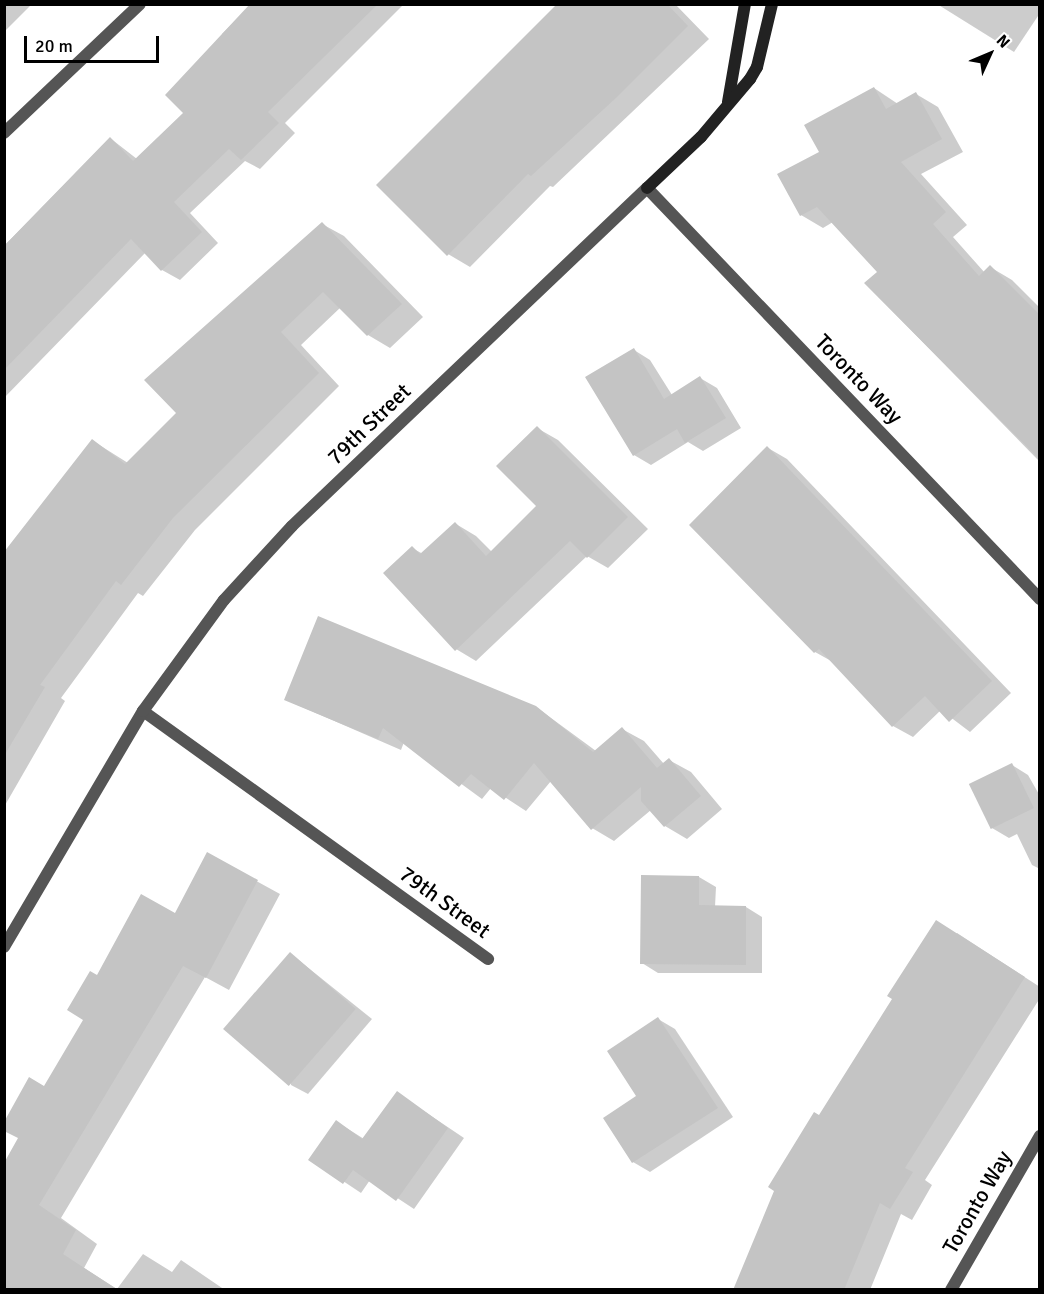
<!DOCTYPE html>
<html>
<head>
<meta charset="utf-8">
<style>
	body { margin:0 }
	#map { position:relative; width:1044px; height:1294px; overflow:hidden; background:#fff; font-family:Signika,sans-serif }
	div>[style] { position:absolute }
	.shadow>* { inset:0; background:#0003 }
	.building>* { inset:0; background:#c4c4c4; transform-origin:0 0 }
	.street>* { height:12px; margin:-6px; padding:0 6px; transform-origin:6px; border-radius:6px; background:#555 }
	.secondary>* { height:12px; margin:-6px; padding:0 6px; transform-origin:6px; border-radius:6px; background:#222 }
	span { translate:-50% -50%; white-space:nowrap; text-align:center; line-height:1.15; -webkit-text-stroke:6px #fff; paint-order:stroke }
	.street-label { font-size:22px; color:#000 }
	.frame { position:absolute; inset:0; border:6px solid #000; pointer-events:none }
	.north { position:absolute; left:960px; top:24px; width:60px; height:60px; -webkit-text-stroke:4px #fff; paint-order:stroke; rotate:46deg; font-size:16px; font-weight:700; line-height:24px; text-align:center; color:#000 }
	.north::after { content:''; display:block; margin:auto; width:21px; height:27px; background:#000; clip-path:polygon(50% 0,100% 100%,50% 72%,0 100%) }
	.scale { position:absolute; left:24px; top:36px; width:135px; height:27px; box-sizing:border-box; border:3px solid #000; border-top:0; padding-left:8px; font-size:18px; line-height:21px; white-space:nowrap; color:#000; -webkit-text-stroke:4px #fff; paint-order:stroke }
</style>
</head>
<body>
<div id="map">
	<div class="shadow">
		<div style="clip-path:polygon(4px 4px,32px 4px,4px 32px)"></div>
		<div style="clip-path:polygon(252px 4px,404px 4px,285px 123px,295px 133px,260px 169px,245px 161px,190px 213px,218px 243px,180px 280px,162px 270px,146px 252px,4px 398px,4px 246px,110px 138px,137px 159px,185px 113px,225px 37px,222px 34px)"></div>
		<div style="clip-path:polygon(562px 4px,675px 4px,709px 39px,553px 187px,550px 186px,470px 267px,448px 254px)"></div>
		<div style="clip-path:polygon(937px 4px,1040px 4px,1040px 13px,1014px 52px)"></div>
		<div style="clip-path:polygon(874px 88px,898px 104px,916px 94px,938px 107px,963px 152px,921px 174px,967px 225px,953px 237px,985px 273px,990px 267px,1012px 280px,1040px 308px,1040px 462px,866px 284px,879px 272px,833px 222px,823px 228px,801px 215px,821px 152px)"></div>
		<div style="clip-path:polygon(322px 224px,344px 236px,423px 317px,390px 348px,368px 335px,341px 307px,301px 345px,339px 386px,195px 530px,143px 596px,138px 593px,61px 698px,65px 701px,4px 807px,4px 554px,93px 441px,128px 463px,178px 413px)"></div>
		<div style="clip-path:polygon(634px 350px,650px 360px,672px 395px,700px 378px,717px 388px,741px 428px,703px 451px,688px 442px,651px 465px,634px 455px,587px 378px)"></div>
		<div style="clip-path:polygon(537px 428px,558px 440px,648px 529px,608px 568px,587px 556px,476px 661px,456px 649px,412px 548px,423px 554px,456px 524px,476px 536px,492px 552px,538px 506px)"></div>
		<div style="clip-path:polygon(768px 448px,787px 459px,1011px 693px,970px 732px,941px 710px,913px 737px,893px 726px,833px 662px,815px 652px)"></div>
		<div style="clip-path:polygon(286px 700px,536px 707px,596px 751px,622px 729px,644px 741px,664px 764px,669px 760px,691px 772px,722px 809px,687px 839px,665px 826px,651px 810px,614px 841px,592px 828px,551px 781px,526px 811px,491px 788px,482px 799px,404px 742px,401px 750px)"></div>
		<div style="clip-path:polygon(1012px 765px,1028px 775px,1040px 796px,1040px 869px,1032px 865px,1017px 834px,1009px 838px,992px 828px)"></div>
		<div style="clip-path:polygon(207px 854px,280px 894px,229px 990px,205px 977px,61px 1218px,97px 1244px,84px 1268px,117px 1289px,143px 1254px,172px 1272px,181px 1260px,225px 1290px,4px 1290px,45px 1088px,86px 1019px,98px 977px,176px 915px)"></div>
		<div style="clip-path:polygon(699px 877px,716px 887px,715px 907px,746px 907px,762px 917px,762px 973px,658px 973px,642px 963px)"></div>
		<div style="clip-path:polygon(957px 933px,1040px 987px,1040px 998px,925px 1180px,932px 1185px,912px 1220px,901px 1214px,870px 1290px,735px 1290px,820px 1117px,894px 998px)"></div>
		<div style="clip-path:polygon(291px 954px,372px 1019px,308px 1094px,291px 1085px)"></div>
		<div style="clip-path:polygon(658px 1019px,675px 1029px,733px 1117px,650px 1172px,633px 1162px,638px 1096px)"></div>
		<div style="clip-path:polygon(397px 1093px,464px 1138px,414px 1209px,370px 1180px,361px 1193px,310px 1159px,337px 1122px,364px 1139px)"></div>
	</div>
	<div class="building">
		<div style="clip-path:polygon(250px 4px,378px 4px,268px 112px,279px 123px,241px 160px,229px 149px,174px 202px,202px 232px,161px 271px,131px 239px,4px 370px,4px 246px,110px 137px,133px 161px,183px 113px,165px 95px)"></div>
		<div style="clip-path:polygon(557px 4px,667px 4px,688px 26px,617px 97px,531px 176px,528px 174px,447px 256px,376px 185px)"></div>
		<div style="clip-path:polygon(874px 87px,886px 109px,916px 92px,942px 139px,901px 162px,946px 212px,933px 224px,979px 276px,990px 265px,1040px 315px,1040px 460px,864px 283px,877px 272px,817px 207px,800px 216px,777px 174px,819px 152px,804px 125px)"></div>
		<div style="clip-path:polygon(322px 222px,402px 304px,367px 336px,323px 292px,281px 332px,319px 373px,173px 518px,121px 585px,116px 581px,40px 685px,45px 687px,4px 756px,4px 552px,92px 439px,125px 464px,176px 413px,144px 380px)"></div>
		<div style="clip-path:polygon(634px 348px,664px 399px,700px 376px,726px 418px,685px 443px,677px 429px,633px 456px,585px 377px)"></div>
		<div style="clip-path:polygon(537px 426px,628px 517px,587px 558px,570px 541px,455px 651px,383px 573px,412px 546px,420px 554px,455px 522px,486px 556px,536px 506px,496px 466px)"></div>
		<div style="clip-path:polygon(767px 446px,992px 681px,949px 722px,925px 696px,892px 727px,819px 649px,814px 653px,689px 525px)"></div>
		<div style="clip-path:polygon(318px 616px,536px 706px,593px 752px,622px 727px,657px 768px,669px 758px,701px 796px,664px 827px,641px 801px,641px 787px,591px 830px,534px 763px,504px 800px,471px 774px,459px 787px,383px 728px,378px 739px,284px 700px)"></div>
		<div style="left:1012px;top:763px;width:50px;height:48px;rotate:64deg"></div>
		<div style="clip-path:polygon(207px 852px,258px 880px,206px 978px,183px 966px,39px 1205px,76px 1230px,63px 1254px,118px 1290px,4px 1290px,4px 1163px,18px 1138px,4px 1131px,4px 1122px,29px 1077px,44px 1086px,83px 1020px,67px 1010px,90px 971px,97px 975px,141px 894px,175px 913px)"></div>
		<div style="clip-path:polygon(641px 875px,699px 876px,699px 905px,746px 906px,746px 965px,640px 964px)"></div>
		<div style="clip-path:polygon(936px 920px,1025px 977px,905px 1168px,913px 1172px,890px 1209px,880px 1203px,844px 1290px,733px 1290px,774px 1191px,768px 1187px,814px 1112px,819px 1115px,892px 999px,887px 996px)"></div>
		<div style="left:290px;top:952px;width:87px;height:102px;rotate:41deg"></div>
		<div style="clip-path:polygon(658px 1017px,718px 1108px,632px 1163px,603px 1118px,636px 1096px,607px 1051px)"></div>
		<div style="clip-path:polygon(397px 1091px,448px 1128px,396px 1201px,353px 1170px,343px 1184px,308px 1160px,336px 1120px,362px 1139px)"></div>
	</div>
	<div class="street">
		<div style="left:4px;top:133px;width:187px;rotate:-43.5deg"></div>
		<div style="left:143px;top:711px;width:425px;rotate:35.7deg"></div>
		<div style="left:4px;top:947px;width:274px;rotate:-59.5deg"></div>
		<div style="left:143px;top:711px;width:137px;rotate:-53.9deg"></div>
		<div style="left:224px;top:600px;width:100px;rotate:-47.4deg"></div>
		<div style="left:292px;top:526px;width:490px;rotate:-43.6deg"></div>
		<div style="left:647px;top:188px;width:569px;rotate:46.28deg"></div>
		<div style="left:951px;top:1290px;width:178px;rotate:-60deg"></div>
	</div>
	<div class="secondary">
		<div style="left:728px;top:102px;width:99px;rotate:-80.2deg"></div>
		<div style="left:647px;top:188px;width:74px;rotate:-43.4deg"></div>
		<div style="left:701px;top:137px;width:76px;rotate:-49.8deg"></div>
		<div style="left:750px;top:79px;width:14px;rotate:-60deg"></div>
		<div style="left:757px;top:67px;width:65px;rotate:-76.6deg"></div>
	</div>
	<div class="street-label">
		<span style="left:859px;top:379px;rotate:46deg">Toronto Way</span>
		<span style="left:369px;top:424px;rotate:-44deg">79th Street</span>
		<span style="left:445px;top:902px;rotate:36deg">79th Street</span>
		<span style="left:977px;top:1202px;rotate:-60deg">Toronto Way</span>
	</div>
	<div class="frame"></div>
	<div class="north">N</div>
	<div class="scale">20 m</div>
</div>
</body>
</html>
